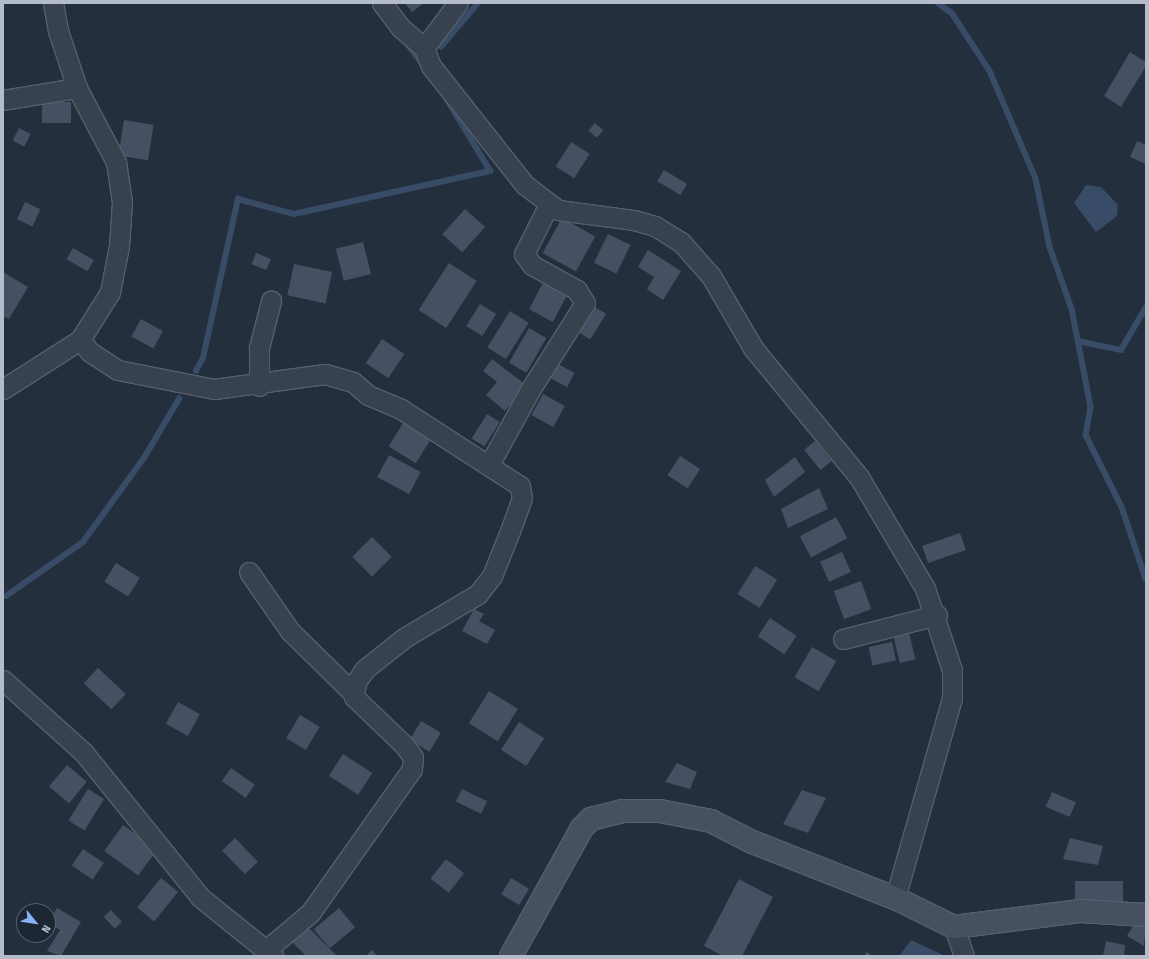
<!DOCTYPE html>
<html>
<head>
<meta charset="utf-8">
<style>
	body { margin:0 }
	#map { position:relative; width:1149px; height:959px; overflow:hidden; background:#242f3e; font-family:"Fira Sans Condensed",sans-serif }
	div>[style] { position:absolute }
	.water>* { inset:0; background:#394c67 }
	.stream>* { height:5.5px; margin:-2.75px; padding:0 2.75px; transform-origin:2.75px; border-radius:2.75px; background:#394c67 }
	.building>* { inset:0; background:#455162; transform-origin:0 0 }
	.roads { filter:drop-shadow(1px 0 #565f6c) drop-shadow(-1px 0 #565f6c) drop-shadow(0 1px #565f6c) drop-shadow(0 -1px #565f6c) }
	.minor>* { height:19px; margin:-9.5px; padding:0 9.5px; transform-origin:9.5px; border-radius:9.5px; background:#38414e }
	.secondary>* { height:22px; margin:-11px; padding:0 11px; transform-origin:11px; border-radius:11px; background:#465061 }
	span { translate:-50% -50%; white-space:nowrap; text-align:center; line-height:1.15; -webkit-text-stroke:3.5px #1d2633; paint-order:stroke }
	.frame { position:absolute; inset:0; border:4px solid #b4bcc9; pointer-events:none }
	.north { position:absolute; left:16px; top:903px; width:40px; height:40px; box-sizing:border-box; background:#1d2633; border:1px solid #59626f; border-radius:50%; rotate:120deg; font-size:11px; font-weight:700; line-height:16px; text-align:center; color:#b4bcc9 }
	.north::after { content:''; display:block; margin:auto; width:14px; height:18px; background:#8ab4f8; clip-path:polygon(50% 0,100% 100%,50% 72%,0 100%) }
</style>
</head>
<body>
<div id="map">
	<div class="water">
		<div style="clip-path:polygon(1086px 185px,1101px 187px,1118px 205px,1117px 216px,1096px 232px,1074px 203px)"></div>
		<div style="clip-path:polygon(911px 940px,945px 956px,899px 956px)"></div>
	</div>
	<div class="stream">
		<div style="left:938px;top:3px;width:17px;rotate:36deg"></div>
		<div style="left:952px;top:13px;width:69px;rotate:56.8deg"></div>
		<div style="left:990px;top:71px;width:117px;rotate:66.9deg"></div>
		<div style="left:1036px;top:179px;width:69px;rotate:78.4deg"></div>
		<div style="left:1050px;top:247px;width:66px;rotate:70.5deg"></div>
		<div style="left:1072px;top:309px;width:100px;rotate:79deg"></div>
		<div style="left:1091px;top:407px;width:28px;rotate:100deg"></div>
		<div style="left:1086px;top:435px;width:80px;rotate:63.4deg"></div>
		<div style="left:1122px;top:507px;width:76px;rotate:71.6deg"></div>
		<div style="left:407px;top:43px;width:26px;rotate:54deg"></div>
		<div style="left:441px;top:47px;width:57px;rotate:-49.9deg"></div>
		<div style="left:1078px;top:341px;width:44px;rotate:11.8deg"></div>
		<div style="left:1121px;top:350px;width:50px;rotate:-59.8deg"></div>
		<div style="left:196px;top:371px;width:15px;rotate:-62deg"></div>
		<div style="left:203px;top:358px;width:163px;rotate:-77.6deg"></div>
		<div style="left:238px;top:199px;width:58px;rotate:15deg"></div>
		<div style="left:294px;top:214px;width:201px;rotate:-12.4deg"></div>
		<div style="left:490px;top:171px;width:83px;rotate:-121.2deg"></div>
		<div style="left:6px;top:596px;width:94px;rotate:-35deg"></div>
		<div style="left:83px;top:542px;width:104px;rotate:-54deg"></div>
		<div style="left:144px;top:458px;width:69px;rotate:-59.3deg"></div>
	</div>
	<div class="building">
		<div style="clip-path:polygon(405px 3px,424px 3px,412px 12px)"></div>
		<div style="clip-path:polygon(1130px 52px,1146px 62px,1146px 66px,1121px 107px,1104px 96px)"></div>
		<div style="left:71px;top:102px;width:21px;height:29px;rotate:90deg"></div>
		<div style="left:124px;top:120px;width:30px;height:36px;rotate:9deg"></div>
		<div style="left:595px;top:123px;width:11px;height:10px;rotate:41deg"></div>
		<div style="left:19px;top:128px;width:13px;height:14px;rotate:27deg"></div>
		<div style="clip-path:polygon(1137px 141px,1146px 145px,1146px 164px,1130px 157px)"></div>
		<div style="left:571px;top:142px;width:22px;height:29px;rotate:32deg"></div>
		<div style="left:664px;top:170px;width:27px;height:13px;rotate:31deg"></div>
		<div style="left:25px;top:202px;width:17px;height:19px;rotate:25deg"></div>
		<div style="left:465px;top:209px;width:27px;height:34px;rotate:42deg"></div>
		<div style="left:562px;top:218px;width:38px;height:40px;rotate:29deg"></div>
		<div style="left:608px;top:234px;width:25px;height:32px;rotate:26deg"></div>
		<div style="left:363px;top:242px;width:33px;height:28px;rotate:76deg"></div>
		<div style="left:73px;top:248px;width:24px;height:13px;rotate:30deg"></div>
		<div style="clip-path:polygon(648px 250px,681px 271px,663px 300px,647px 289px,654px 277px,638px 267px)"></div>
		<div style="left:256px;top:253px;width:16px;height:12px;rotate:22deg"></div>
		<div style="left:449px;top:263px;width:33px;height:56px;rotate:33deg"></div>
		<div style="left:294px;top:264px;width:39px;height:32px;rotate:12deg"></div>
		<div style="clip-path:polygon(3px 272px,28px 287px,9px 319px,3px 316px)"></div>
		<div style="left:544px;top:281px;width:27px;height:32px;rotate:28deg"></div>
		<div style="left:480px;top:304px;width:19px;height:26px;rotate:32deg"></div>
		<div style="left:590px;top:304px;width:19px;height:30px;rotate:32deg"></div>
		<div style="left:510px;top:311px;width:22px;height:43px;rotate:32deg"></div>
		<div style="left:141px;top:319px;width:25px;height:20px;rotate:29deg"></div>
		<div style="left:529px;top:328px;width:20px;height:40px;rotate:30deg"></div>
		<div style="left:382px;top:339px;width:27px;height:29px;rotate:34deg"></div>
		<div style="clip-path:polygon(492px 359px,526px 385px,505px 411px,486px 395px,497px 382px,483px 371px)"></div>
		<div style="left:556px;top:363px;width:21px;height:16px;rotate:28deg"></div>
		<div style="left:543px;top:394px;width:25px;height:24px;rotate:29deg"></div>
		<div style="left:487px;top:414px;width:15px;height:29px;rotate:32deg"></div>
		<div style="left:405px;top:420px;width:32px;height:31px;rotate:32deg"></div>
		<div style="left:815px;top:441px;width:26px;height:14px;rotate:51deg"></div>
		<div style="left:389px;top:455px;width:36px;height:25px;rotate:28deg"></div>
		<div style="left:680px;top:456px;width:24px;height:23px;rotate:33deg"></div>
		<div style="clip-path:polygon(795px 457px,805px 472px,774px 497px,765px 480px)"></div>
		<div style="clip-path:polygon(819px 488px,828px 509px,788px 528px,781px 509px)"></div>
		<div style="left:836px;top:517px;width:24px;height:41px;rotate:62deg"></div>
		<div style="left:960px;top:533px;width:18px;height:40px;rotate:71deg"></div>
		<div style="left:372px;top:537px;width:28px;height:28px;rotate:45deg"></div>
		<div style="left:842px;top:552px;width:22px;height:24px;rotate:66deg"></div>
		<div style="left:116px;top:563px;width:28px;height:22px;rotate:32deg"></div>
		<div style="left:755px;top:566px;width:26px;height:33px;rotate:32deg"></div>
		<div style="left:861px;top:581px;width:30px;height:29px;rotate:70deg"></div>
		<div style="clip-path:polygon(474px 609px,484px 614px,479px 621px,495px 630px,487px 644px,462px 631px)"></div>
		<div style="left:770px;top:618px;width:32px;height:22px;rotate:34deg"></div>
		<div style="left:909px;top:632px;width:28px;height:16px;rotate:77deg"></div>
		<div style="left:892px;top:642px;width:19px;height:24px;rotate:78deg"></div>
		<div style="left:812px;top:647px;width:28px;height:35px;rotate:30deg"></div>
		<div style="left:98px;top:668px;width:38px;height:21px;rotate:43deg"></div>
		<div style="left:489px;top:691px;width:34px;height:38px;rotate:32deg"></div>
		<div style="left:178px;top:702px;width:25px;height:25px;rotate:29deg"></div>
		<div style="left:300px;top:715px;width:23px;height:27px;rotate:31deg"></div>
		<div style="left:421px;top:721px;width:23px;height:22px;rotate:31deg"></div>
		<div style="left:519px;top:722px;width:30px;height:33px;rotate:33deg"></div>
		<div style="left:343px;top:754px;width:35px;height:26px;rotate:33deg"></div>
		<div style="clip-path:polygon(677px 763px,697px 772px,690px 789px,665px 782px)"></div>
		<div style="left:67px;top:765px;width:26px;height:28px;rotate:40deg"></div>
		<div style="left:231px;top:768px;width:29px;height:16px;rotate:35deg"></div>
		<div style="left:88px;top:789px;width:19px;height:37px;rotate:32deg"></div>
		<div style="left:462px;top:789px;width:28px;height:14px;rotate:26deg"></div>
		<div style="clip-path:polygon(802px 790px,826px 798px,808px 833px,783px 824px)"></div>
		<div style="left:1052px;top:792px;width:26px;height:16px;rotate:23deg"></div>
		<div style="left:123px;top:825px;width:42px;height:32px;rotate:36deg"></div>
		<div style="left:235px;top:838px;width:33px;height:18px;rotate:46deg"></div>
		<div style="clip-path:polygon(1070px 838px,1103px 846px,1098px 865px,1063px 859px)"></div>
		<div style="left:83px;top:849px;width:25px;height:20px;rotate:34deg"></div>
		<div style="left:446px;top:859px;width:23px;height:25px;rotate:38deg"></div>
		<div style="left:161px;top:878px;width:22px;height:38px;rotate:39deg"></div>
		<div style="left:511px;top:878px;width:21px;height:19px;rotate:31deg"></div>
		<div style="clip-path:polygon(739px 879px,773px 897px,742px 956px,723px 956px,704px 946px)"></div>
		<div style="left:1123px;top:881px;width:23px;height:48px;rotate:90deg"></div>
		<div style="clip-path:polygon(57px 908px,81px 922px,61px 956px,47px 951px,60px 930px,48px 923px)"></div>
		<div style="left:339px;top:908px;width:25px;height:33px;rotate:50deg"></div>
		<div style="left:111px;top:910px;width:16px;height:10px;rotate:47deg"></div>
		<div style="clip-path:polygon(1139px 916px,1146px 920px,1144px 946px,1127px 936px)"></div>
		<div style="clip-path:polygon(307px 926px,337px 956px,306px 956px,291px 941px)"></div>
		<div style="clip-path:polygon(1106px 941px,1125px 945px,1124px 954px,1130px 956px,1103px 956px)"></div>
		<div style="clip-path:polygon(372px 950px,377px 956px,366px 956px)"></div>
		<div style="clip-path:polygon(867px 952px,873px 956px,864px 956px)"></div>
	</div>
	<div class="roads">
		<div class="minor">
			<div style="left:382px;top:3px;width:31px;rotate:53deg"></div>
			<div style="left:401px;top:28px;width:30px;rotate:41deg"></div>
			<div style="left:458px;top:3px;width:56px;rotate:127.1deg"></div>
			<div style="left:424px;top:48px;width:19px;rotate:69deg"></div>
			<div style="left:431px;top:66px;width:152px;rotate:51.7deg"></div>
			<div style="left:525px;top:185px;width:41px;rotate:37.1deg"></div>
			<div style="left:558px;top:210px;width:77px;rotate:7.5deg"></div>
			<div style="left:634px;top:220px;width:22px;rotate:16deg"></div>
			<div style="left:655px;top:226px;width:31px;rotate:32deg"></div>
			<div style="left:681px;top:242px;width:45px;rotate:48.6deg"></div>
			<div style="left:711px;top:276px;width:83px;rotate:59.7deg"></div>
			<div style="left:753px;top:348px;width:167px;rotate:50.6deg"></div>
			<div style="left:859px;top:477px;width:129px;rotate:59.3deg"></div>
			<div style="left:925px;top:588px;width:86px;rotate:71.8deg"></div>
			<div style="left:952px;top:670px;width:28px;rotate:90deg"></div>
			<div style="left:952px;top:698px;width:208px;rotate:105.9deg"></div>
			<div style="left:3px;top:100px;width:75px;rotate:-9.2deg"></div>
			<div style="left:80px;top:340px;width:16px;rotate:50deg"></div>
			<div style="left:90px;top:352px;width:33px;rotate:33deg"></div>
			<div style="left:118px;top:370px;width:98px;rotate:11.2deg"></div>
			<div style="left:214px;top:389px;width:112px;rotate:-7.7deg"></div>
			<div style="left:325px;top:374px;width:29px;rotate:16deg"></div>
			<div style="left:353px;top:382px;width:20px;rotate:41deg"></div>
			<div style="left:368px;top:395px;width:36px;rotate:23deg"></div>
			<div style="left:401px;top:409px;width:142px;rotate:32.9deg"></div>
			<div style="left:520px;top:486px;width:12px;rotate:81deg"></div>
			<div style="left:522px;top:498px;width:35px;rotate:110deg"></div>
			<div style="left:510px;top:531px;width:48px;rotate:111.8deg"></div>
			<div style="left:492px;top:576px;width:23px;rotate:128deg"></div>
			<div style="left:478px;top:594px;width:86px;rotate:149.3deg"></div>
			<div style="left:404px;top:638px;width:50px;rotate:141.5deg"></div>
			<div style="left:365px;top:669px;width:16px;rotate:125deg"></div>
			<div style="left:356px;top:682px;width:15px;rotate:98deg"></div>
			<div style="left:354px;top:697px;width:69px;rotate:43.8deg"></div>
			<div style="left:404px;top:745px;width:15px;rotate:53deg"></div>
			<div style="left:413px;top:757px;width:12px;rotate:95deg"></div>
			<div style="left:412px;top:769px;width:176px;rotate:125.3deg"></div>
			<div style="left:310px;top:913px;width:57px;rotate:139.9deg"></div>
			<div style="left:259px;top:386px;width:38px;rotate:-90deg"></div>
			<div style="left:259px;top:348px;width:49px;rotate:-75.7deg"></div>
			<div style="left:3px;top:389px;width:91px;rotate:-32.5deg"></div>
			<div style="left:80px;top:340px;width:57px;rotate:-58deg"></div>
			<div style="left:110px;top:292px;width:47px;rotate:-78.9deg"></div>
			<div style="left:119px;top:246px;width:44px;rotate:-86.1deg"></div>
			<div style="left:122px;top:202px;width:40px;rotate:-98.5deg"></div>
			<div style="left:116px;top:162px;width:84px;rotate:-117.8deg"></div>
			<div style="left:77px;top:88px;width:60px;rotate:-108.4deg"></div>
			<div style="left:58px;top:31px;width:28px;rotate:-100deg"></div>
			<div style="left:489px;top:465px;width:85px;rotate:-61.3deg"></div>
			<div style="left:530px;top:390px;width:103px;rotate:-57.7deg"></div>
			<div style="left:585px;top:303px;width:15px;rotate:-122deg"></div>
			<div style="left:577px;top:290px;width:51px;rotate:-150.9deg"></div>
			<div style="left:532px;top:265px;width:14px;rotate:-126deg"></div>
			<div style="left:524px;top:254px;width:54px;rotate:-63.4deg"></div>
			<div style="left:249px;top:572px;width:72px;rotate:55.2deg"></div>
			<div style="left:290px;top:631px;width:87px;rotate:44.5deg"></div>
			<div style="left:843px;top:639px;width:97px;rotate:-14.3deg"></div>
			<div style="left:3px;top:680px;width:109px;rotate:42deg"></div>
			<div style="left:84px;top:753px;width:185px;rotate:51.1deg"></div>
			<div style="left:200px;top:897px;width:94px;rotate:38.9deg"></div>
			<div style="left:954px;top:927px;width:31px;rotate:71deg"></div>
		</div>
		<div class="secondary">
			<div style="left:511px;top:956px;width:146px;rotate:-61deg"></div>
			<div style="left:582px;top:828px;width:13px;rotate:-45deg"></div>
			<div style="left:591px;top:819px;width:32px;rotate:-14deg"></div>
			<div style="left:622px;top:811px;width:38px"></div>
			<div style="left:660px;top:811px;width:52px;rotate:11.1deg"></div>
			<div style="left:711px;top:821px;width:44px;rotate:27.1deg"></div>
			<div style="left:750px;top:841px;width:156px;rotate:21.5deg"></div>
			<div style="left:895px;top:898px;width:66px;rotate:26.2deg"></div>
			<div style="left:954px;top:927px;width:128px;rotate:-7.2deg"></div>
			<div style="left:1081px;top:911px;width:65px;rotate:3.5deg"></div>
		</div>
	</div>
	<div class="frame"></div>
	<div class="north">N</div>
</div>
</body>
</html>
